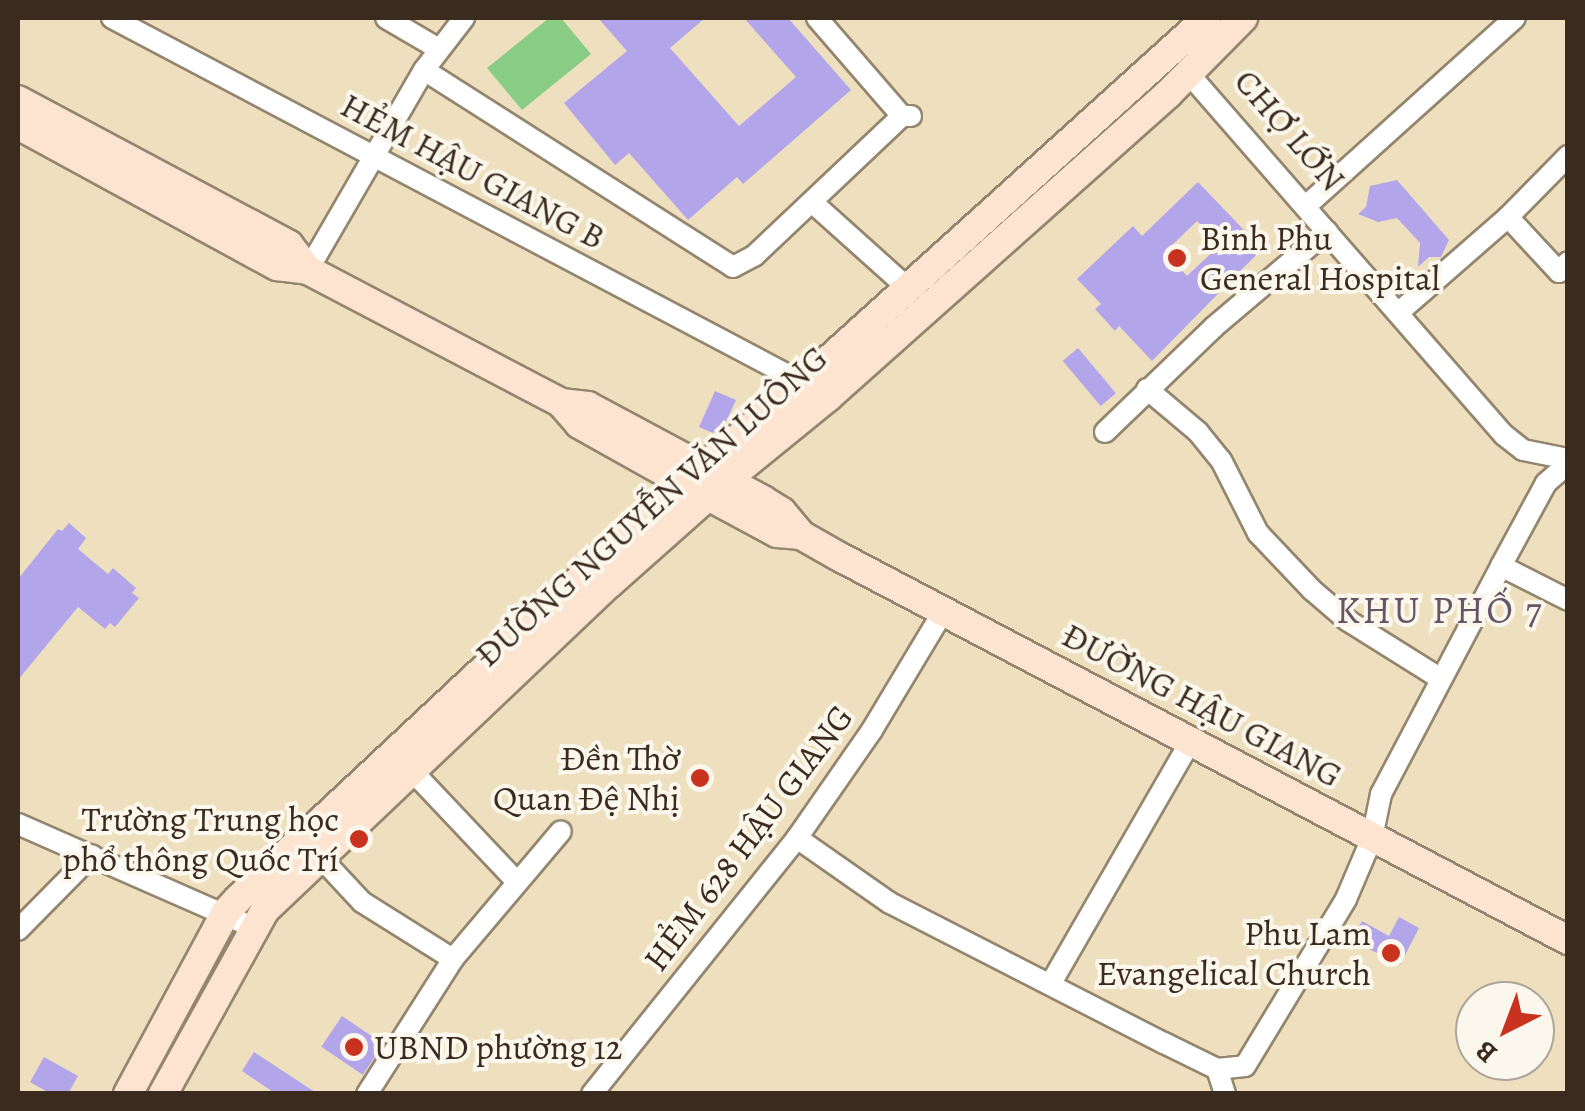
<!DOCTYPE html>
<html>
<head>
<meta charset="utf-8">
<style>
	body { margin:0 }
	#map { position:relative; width:1585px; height:1111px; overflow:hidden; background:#eee0bf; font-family:Alegreya,serif }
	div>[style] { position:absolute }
	.green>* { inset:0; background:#89cc85 }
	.building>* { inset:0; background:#b2a5e9; transform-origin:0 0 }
	.roads { filter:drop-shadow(2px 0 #94856e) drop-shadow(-2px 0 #94856e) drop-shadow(0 2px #94856e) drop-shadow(0 -2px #94856e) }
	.street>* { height:20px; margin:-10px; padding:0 10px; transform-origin:10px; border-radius:10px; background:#fff }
	.secondary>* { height:28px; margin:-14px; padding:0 14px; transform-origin:14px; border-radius:14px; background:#fde4d1 }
	.dots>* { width:28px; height:28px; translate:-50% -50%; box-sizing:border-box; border:5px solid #fbf7ec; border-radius:50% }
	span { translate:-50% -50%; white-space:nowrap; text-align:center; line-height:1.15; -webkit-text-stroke:8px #fbf7ec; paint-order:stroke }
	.street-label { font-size:35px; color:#3b2a1e }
	.poi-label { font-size:35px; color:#3b2a1e }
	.left { translate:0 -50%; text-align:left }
	.right { translate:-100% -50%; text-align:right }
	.neighbourhood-label { font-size:38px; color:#655565; letter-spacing:2.5px }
	.frame { position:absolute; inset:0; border:20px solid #3b2a1e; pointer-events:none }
	.north { position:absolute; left:1455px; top:981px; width:100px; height:100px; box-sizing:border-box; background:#fbf7ec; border:2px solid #aea59a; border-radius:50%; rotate:222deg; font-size:28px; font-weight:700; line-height:40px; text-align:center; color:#3b2a1e }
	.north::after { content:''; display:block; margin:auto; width:35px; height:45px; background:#c8321e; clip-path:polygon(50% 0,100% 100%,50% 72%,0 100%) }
</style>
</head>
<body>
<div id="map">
	<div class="green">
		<div style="clip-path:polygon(549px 18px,561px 18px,591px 54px,522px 110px,487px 68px)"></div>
	</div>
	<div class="building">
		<div style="clip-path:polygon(598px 18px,705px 18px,670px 48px,739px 126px,796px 77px,744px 18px,788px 18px,851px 90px,743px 184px,737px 177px,688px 220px,629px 153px,615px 165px,564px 103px,627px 51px)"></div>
		<div style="clip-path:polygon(1397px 180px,1449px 240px,1441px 257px,1429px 257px,1418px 267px,1420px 243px,1397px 218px,1378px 222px,1358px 214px,1366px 207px,1370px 186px)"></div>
		<div style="clip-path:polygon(evenodd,1198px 182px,1262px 249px,1152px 361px,1119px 326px,1115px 331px,1095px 309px,1101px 304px,1077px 279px,1133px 226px,1142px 236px,1198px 182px,1197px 221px,1220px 245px,1187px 276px,1165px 252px,1197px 221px)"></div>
		<div style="left:1078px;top:348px;width:59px;height:20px;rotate:50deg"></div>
		<div style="clip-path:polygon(715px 391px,736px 400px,724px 426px,713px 433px,699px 427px)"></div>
		<div style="clip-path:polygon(69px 523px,86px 538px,78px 549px,108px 574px,113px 568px,136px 588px,132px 593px,139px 598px,115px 627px,110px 623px,105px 629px,78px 607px,18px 680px,18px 579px,58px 529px,62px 531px)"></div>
		<div style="clip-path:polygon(1399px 917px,1419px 928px,1400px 965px,1352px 940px,1362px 921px,1389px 936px)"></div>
		<div style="left:342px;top:1016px;width:50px;height:37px;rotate:34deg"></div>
		<div style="clip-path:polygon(254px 1052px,318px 1094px,276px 1094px,242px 1071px)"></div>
		<div style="clip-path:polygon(44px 1057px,78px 1076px,68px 1094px,51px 1094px,30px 1082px)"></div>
	</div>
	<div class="roads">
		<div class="street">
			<div style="left:112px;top:18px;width:781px;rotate:27.84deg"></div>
			<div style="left:386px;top:18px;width:61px;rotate:30.3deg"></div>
			<div style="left:817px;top:18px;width:130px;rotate:49.1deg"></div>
			<div style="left:902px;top:116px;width:9px"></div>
			<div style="left:424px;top:70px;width:366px;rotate:32.5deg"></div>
			<div style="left:733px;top:267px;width:24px;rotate:-28deg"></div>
			<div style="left:754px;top:256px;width:204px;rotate:-43.4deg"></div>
			<div style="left:1189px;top:74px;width:479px;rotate:48.9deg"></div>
			<div style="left:1504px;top:435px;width:24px;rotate:38deg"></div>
			<div style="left:1523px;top:450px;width:46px;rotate:11.3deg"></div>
			<div style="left:813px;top:203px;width:129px;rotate:41.9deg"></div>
			<div style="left:1306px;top:206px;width:281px;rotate:-42deg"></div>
			<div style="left:1508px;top:217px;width:75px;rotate:47.2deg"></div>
			<div style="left:1559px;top:272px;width:13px;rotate:-48deg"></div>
			<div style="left:308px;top:270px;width:231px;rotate:-59.9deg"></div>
			<div style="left:424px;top:70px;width:66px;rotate:-52.4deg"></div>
			<div style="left:1398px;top:313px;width:146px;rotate:-41.1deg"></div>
			<div style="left:1508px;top:217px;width:86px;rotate:-45.5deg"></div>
			<div style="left:1147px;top:389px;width:67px;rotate:40.1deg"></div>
			<div style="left:1198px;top:432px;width:36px;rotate:51deg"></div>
			<div style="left:1221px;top:460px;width:82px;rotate:63.1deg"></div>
			<div style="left:1258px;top:533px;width:79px;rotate:46.5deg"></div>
			<div style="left:1312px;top:590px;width:46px;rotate:40.6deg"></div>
			<div style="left:1347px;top:620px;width:111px;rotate:32.1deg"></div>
			<div style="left:1105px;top:432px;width:151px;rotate:-43.9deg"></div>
			<div style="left:1214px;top:327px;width:148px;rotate:-40.3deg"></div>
			<div style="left:1501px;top:566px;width:75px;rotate:26.9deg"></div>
			<div style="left:413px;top:772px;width:150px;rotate:46.6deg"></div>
			<div style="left:18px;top:824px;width:257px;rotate:23.7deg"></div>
			<div style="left:797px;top:838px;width:113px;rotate:35deg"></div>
			<div style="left:890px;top:903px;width:308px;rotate:27.1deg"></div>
			<div style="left:1164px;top:1043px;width:59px;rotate:26.1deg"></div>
			<div style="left:1217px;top:1069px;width:28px;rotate:-6deg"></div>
			<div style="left:1245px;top:1066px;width:195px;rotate:-58.8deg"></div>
			<div style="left:1346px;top:899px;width:66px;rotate:-66.9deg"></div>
			<div style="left:1372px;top:838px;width:45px;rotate:-78.4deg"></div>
			<div style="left:1381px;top:794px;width:258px;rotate:-62.2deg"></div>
			<div style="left:1501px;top:566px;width:94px;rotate:-61.5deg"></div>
			<div style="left:1546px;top:483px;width:29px;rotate:-41deg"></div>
			<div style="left:321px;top:858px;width:60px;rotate:47deg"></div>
			<div style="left:362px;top:902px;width:107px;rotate:32.1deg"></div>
			<div style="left:18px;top:930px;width:105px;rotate:-45.4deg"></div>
			<div style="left:1051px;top:983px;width:280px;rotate:-60deg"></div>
			<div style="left:1217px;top:1069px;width:26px;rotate:72deg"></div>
			<div style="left:367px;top:1094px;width:160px;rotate:-57.5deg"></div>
			<div style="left:453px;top:959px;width:167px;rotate:-49.8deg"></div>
			<div style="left:592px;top:1094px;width:328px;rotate:-51.3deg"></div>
			<div style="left:797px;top:838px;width:131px;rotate:-55.2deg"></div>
			<div style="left:872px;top:730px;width:138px;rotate:-59deg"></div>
		</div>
		<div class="secondary">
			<div style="left:18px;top:100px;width:307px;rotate:28.1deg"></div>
			<div style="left:289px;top:245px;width:31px;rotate:53deg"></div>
			<div style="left:18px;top:125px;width:295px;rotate:28.6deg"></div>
			<div style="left:277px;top:266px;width:31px;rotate:7deg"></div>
			<div style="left:308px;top:270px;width:286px;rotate:27.7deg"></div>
			<div style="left:561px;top:403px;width:27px;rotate:6deg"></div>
			<div style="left:588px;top:406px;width:199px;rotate:28.2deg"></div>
			<div style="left:763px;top:500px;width:22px;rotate:32deg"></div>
			<div style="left:782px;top:512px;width:30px;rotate:50deg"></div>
			<div style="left:801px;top:535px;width:43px;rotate:29.6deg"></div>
			<div style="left:838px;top:556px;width:825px;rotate:27.75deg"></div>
			<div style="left:561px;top:403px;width:28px;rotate:49deg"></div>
			<div style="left:579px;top:424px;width:148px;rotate:29.2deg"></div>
			<div style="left:708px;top:496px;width:78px;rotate:28.2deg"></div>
			<div style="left:777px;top:533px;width:24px;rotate:5deg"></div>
			<div style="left:128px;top:1094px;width:207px;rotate:-61.7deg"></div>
			<div style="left:226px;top:912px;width:19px;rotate:-47deg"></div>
			<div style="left:239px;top:898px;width:582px;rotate:-43.05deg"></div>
			<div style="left:664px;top:501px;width:182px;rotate:-40.3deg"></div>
			<div style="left:803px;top:383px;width:544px;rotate:-42.1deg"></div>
			<div style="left:163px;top:1094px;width:210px;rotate:-61deg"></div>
			<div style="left:265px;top:910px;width:475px;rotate:-43.5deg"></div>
			<div style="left:610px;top:583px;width:155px;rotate:-41.6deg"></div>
			<div style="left:726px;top:480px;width:132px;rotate:-39.1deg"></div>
			<div style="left:828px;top:397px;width:455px;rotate:-41.7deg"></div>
			<div style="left:1168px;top:94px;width:107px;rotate:-45.4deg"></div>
		</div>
	</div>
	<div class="dots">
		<div style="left:1177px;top:258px;background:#c8321e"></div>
		<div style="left:700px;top:778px;background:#c8321e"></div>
		<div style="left:359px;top:839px;background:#c8321e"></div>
		<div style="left:1391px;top:953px;background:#c8321e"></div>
		<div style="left:354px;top:1047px;background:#c8321e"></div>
	</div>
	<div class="street-label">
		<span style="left:1290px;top:130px;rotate:49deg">CHỢ LỚN</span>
		<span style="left:473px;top:171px;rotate:28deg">HẺM HẬU GIANG B</span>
		<span style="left:651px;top:506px;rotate:-42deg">ĐƯỜNG NGUYỄN VĂN LUÔNG</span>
		<span style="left:1202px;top:705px;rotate:28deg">ĐƯỜNG HẬU GIANG</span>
		<span style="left:748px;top:838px;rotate:-53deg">HẺM 628 HẬU GIANG</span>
	</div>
	<div class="poi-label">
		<span class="left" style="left:1200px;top:258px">Binh Phu<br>General Hospital</span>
		<span class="right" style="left:680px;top:778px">Đền Thờ<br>Quan Đệ Nhị</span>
		<span class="right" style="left:339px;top:839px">Trường Trung học<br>phổ thông Quốc Trí</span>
		<span class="right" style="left:1371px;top:953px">Phu Lam<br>Evangelical Church</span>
		<span class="left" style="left:374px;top:1047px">UBND phường 12</span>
	</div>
	<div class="neighbourhood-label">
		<span style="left:1440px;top:611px">KHU PHỐ 7</span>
	</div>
	<div class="frame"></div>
	<div class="north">B</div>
</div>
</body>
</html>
